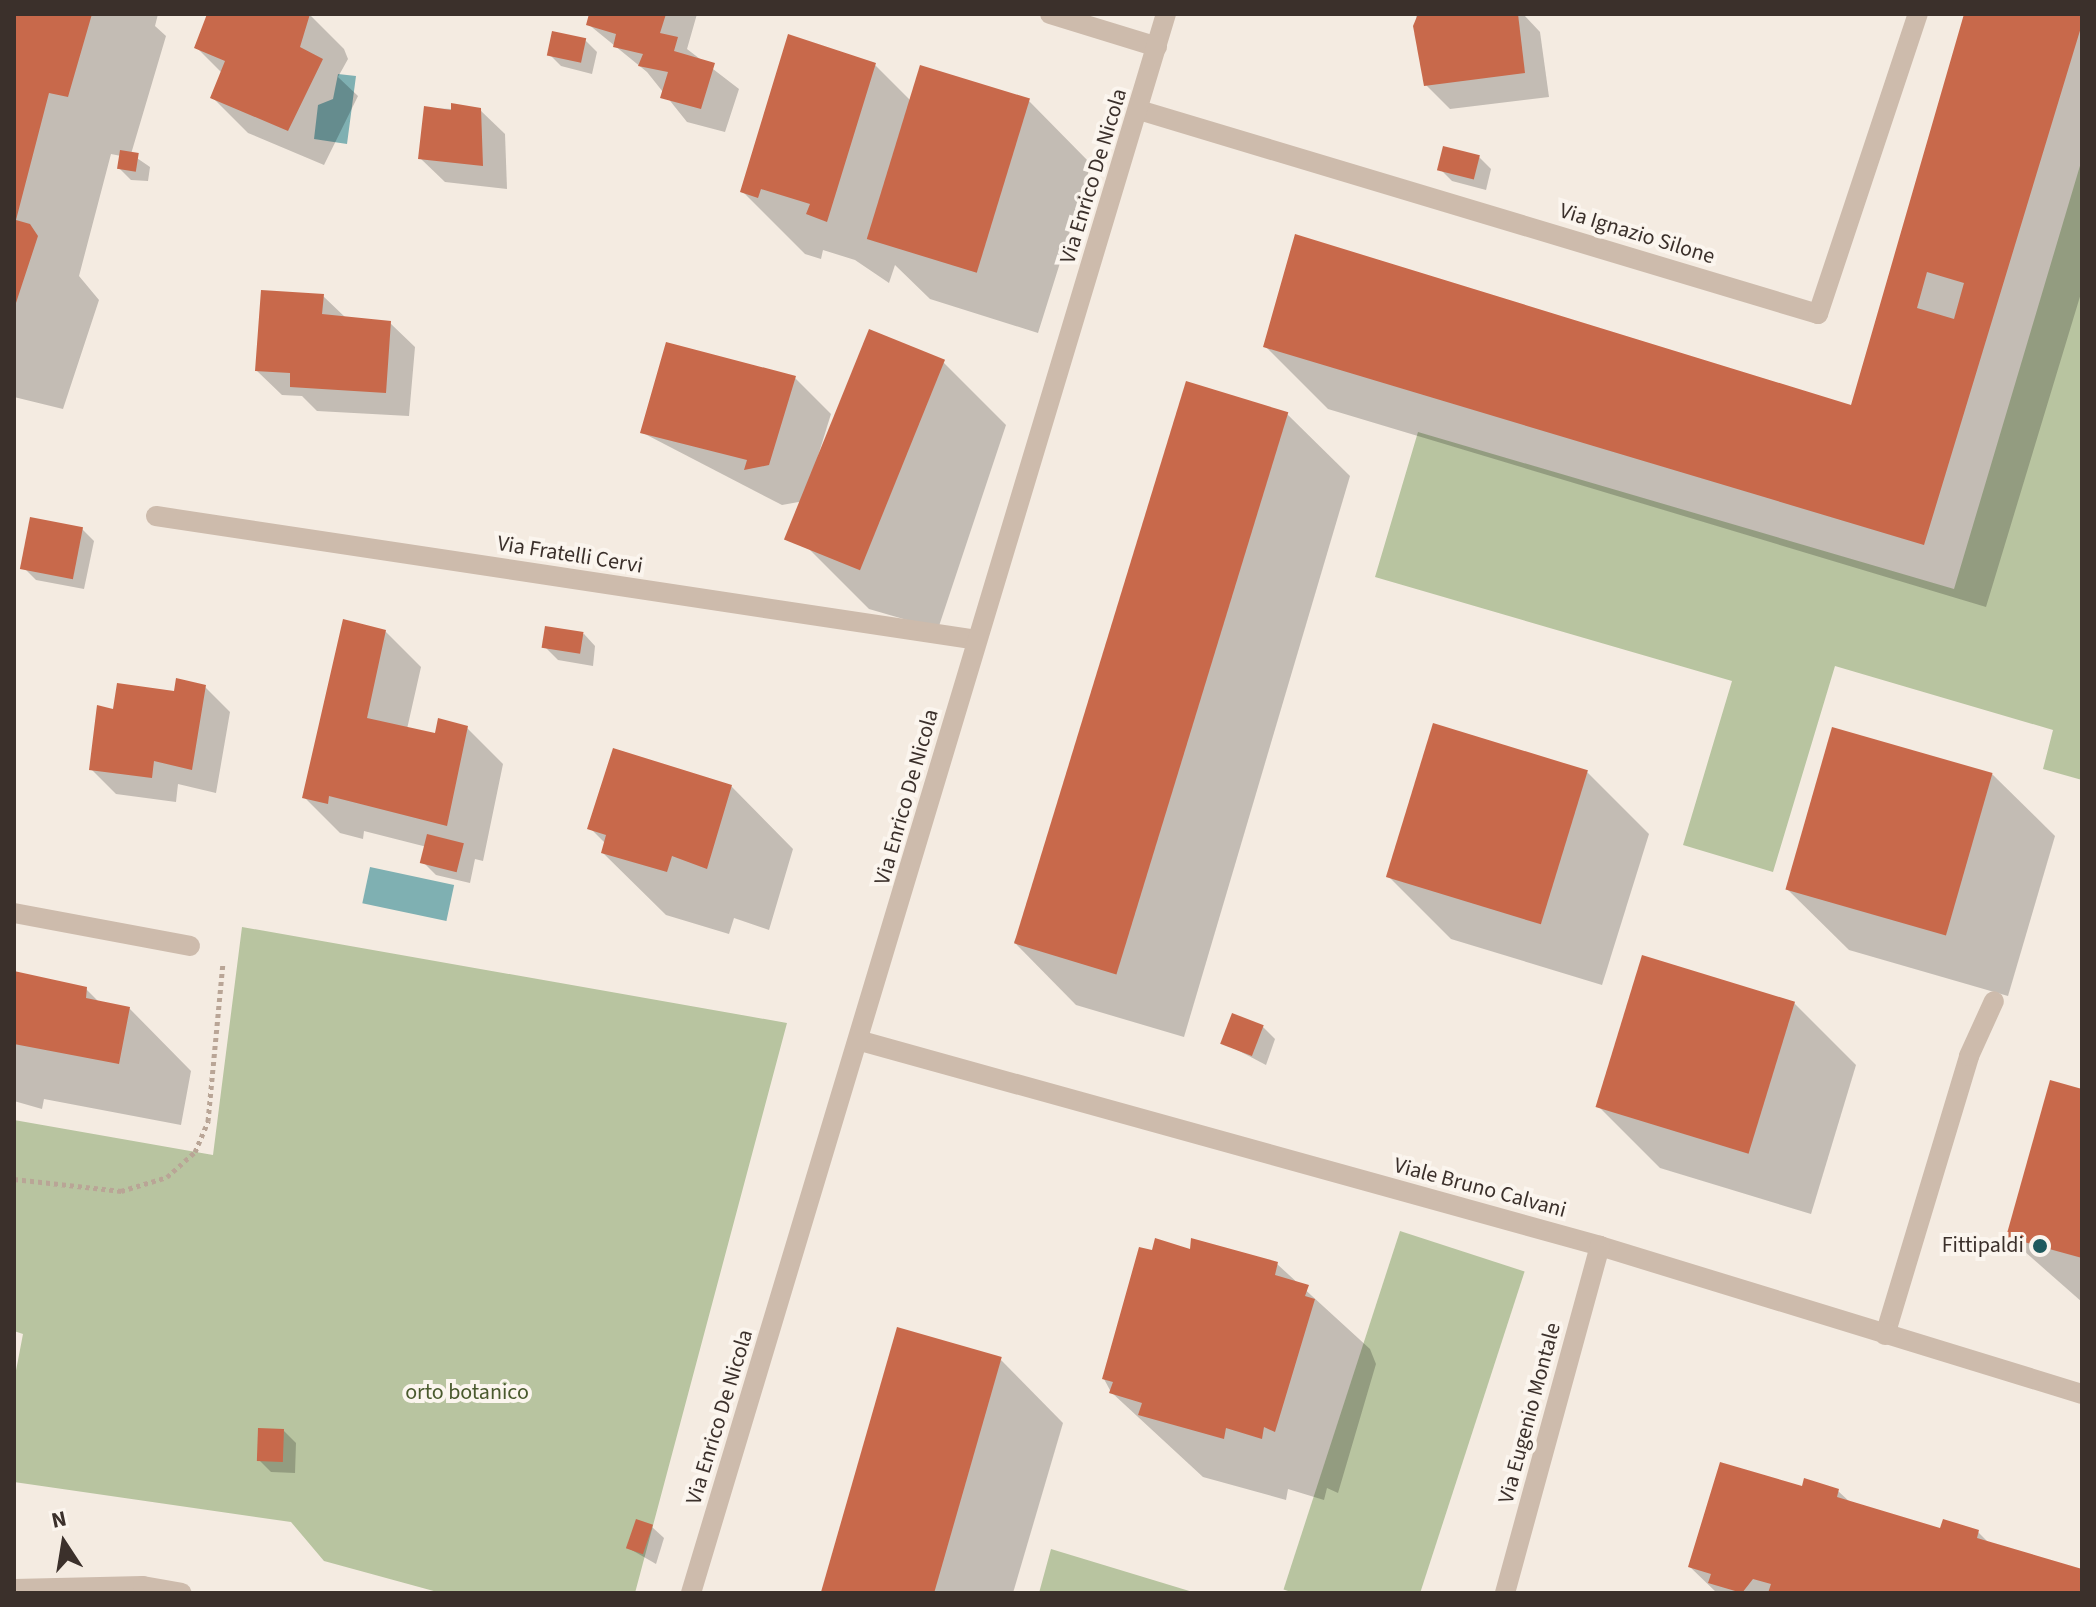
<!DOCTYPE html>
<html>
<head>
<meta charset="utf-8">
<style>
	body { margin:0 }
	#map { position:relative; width:2096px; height:1607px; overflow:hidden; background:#f4ebe1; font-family:"Source Sans 3",sans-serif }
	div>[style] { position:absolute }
	.green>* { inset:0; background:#b8c4a0; transform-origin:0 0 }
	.water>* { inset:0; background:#7fb0b2; transform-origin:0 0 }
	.shadow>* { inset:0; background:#0003 }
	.building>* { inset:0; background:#c8694b; transform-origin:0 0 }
	.path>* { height:5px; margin-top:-2.5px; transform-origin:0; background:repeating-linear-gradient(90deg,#b9a596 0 4px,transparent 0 8px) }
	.lane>* { height:20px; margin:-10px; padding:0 10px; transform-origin:10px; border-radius:10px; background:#cdbbac }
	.street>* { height:20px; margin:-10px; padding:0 10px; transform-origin:10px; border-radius:10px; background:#cdbbac }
	.dots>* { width:22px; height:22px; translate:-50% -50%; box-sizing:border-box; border:4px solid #fbf5ee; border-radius:50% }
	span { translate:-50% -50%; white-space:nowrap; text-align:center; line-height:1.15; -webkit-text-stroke:8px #fbf5ee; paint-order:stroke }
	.street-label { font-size:22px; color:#3b302b }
	.poi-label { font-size:22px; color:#3b302b }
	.right { translate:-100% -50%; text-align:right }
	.park-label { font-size:22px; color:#4a5a2e }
	.frame { position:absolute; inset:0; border:16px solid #3b302b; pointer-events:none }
	.north { position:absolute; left:24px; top:1503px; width:80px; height:80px; -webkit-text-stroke:6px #fbf5ee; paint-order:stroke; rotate:348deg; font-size:22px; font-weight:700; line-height:32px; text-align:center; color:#3b302b }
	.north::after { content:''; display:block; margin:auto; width:28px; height:36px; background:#3b302b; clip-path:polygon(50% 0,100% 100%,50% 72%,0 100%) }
</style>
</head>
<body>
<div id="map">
	<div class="green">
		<div style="clip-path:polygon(2082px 159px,2082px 780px,2043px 769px,2053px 730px,1835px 666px,1773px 872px,1683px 845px,1732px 681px,1375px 577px,1418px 432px,1954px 589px)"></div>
		<div style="clip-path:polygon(242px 927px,787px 1023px,635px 1593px,441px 1593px,324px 1561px,291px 1522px,14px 1482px,14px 1381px,23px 1334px,14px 1331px,14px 1120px,213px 1155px)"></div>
		<div style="left:1400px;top:1231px;width:131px;height:377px;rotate:18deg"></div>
		<div style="clip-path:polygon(1051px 1549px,1196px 1593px,1039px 1593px)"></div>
	</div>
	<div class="water">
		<div style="clip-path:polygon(338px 74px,356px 76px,347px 144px,314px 139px,318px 105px,333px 99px)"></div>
		<div style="left:370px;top:867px;width:86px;height:37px;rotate:12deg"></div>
	</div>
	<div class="shadow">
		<div style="clip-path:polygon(14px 14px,158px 14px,155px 26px,166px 36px,131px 154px,150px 167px,148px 181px,131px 180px,119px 168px,121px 156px,111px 154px,79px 276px,99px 300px,63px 409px,14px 397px)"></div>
		<div style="clip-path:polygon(209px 14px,309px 14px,344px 49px,348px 59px,338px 77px,358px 96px,324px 165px,248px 133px,212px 97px,222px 73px,196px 47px)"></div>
		<div style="clip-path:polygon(591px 14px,697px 14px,687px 49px,739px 89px,725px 132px,687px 122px,647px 72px,588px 24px)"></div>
		<div style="clip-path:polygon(1416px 14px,1523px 14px,1540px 32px,1549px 97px,1450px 109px,1426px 85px)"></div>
		<div style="clip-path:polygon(1967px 14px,2082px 14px,2082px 290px,1986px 607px,1328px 409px,1266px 347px,1853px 407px)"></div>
		<div style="clip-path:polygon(585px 40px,597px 52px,592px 74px,561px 66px,549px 54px)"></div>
		<div style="clip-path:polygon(875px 65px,911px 101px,1029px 101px,1091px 164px,1038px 333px,930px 299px,895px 265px,889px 283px,855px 260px,823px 250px,821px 259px,805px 254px,742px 191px)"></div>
		<div style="clip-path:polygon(425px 108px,480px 110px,505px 134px,507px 189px,445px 182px,420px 158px)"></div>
		<div style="clip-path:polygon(1479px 157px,1491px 169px,1486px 190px,1452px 181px,1440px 169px)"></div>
		<div style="clip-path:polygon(323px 296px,346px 318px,390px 323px,415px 347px,409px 416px,317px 411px,302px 396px,282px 395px,257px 371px)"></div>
		<div style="clip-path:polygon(943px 362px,1006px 425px,938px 629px,869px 609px,807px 547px)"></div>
		<div style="clip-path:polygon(795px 378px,831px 414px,804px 501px,782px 505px,643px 433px)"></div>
		<div style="clip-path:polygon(1287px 414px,1350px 476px,1184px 1037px,1076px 1005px,1014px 942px)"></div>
		<div style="clip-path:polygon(82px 529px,94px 541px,84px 589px,36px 580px,24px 568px)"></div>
		<div style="clip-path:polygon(385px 631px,421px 667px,407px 729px,437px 735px,467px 728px,503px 764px,483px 861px,475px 859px,470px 883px,436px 875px,424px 863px,427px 847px,364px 831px,363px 839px,340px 833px,304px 797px)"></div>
		<div style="clip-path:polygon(584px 634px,595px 646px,593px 666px,558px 660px,546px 648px)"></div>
		<div style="clip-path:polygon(205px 687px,230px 712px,216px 793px,178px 784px,176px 802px,116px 794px,91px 769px,115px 712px)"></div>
		<div style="clip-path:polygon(1587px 772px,1649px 834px,1602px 985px,1451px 939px,1388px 876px)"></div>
		<div style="clip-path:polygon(1992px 774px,2055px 836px,2008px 996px,1849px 950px,1786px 888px)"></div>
		<div style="clip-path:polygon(731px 786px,793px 849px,769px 930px,734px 918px,729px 934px,666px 915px,603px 853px,606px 844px,590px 828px)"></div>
		<div style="clip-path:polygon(14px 973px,86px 989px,100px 1003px,129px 1008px,191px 1071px,181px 1125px,44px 1099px,42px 1109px,14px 1101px)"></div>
		<div style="clip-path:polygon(1794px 1003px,1856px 1065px,1811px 1214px,1660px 1168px,1598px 1106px)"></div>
		<div style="clip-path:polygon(1263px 1027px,1275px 1039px,1266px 1065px,1224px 1043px)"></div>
		<div style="clip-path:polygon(2082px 1091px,2082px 1302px,2008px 1237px)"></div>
		<div style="clip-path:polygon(1192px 1251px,1277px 1264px,1370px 1349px,1376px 1364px,1338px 1493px,1327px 1488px,1324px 1500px,1288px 1489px,1286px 1500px,1203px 1477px,1111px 1392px,1104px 1379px,1153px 1252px)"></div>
		<div style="clip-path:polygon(1001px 1360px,1063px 1423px,1013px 1593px,820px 1593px)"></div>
		<div style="clip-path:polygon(284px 1431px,296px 1443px,295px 1473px,271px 1472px,259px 1460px)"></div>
		<div style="clip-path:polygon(1803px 1488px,1838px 1491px,1851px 1503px,1942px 1530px,1978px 1532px,1990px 1544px,2082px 1571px,2082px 1593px,1717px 1593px,1690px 1567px)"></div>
		<div style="clip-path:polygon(652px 1527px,664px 1538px,656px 1564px,630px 1549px)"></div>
	</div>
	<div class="building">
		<div style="clip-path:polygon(14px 14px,92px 14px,68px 97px,49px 93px,16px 220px,30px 224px,38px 236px,15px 306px)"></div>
		<div style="clip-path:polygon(207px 14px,310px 14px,300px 47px,323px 59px,288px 131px,210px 98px,225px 61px,194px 48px)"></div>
		<div style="clip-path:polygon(589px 14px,666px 14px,660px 33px,678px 37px,674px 51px,715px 63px,701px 109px,660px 98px,668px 72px,638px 66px,643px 54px,613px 47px,616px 34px,586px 25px)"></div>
		<div style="clip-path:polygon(1418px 14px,1518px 14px,1525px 73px,1424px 86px,1413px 26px)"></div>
		<div style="clip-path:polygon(evenodd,1964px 14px,2082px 14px,2082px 24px,1924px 545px,1263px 347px,1295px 234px,1851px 405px,1964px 14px,1927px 272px,1964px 283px,1954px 319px,1917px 308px,1927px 272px)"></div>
		<div style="left:552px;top:31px;width:35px;height:25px;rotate:12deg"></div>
		<div style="clip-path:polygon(788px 34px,876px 63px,827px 222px,806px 214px,810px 204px,761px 189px,758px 198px,740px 192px)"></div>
		<div style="left:920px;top:65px;width:115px;height:182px;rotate:17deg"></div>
		<div style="clip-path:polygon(451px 103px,481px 108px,483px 166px,418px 159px,424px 106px,451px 110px)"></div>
		<div style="left:1443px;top:146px;width:38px;height:25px;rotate:14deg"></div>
		<div style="left:120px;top:150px;width:19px;height:19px;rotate:9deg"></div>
		<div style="clip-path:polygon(261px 290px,324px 294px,322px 314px,391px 321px,386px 393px,290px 387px,290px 373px,255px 371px)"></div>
		<div style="left:869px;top:329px;width:82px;height:227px;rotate:22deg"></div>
		<div style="clip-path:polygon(666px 342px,796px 376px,769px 465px,744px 470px,747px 460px,640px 433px)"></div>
		<div style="left:1186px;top:381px;width:107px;height:588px;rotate:17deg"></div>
		<div style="left:30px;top:517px;width:54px;height:53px;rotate:11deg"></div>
		<div style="clip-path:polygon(343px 619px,386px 630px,367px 718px,435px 733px,438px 718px,468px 726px,447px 826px,329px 796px,328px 804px,302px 798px)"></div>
		<div style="left:545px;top:626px;width:39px;height:22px;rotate:9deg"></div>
		<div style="clip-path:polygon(176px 678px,206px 685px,192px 770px,154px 761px,152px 778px,89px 770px,97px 705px,113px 709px,117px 683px,174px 691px)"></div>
		<div style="left:1433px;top:723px;width:162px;height:161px;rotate:17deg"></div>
		<div style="left:1832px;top:727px;width:167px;height:169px;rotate:16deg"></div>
		<div style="clip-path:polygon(613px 748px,732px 785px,707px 869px,672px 856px,667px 872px,601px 853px,606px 835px,587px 829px)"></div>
		<div style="left:427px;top:834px;width:38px;height:30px;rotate:14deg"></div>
		<div style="left:1642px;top:955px;width:160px;height:159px;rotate:17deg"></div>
		<div style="clip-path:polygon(14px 971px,87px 987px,86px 998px,130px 1007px,119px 1064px,14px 1044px)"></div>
		<div style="left:1232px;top:1013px;width:34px;height:33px;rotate:21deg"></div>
		<div style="clip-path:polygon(2050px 1080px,2082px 1089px,2082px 1258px,2006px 1237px)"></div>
		<div style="clip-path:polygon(1155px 1238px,1190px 1249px,1191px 1238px,1278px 1262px,1275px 1275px,1309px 1285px,1305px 1296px,1315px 1299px,1275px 1432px,1264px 1427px,1262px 1439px,1226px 1428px,1224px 1439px,1138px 1415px,1142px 1403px,1109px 1393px,1113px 1382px,1102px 1379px,1139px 1247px,1152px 1250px)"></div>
		<div style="left:897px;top:1327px;width:109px;height:277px;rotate:16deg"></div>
		<div style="left:258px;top:1428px;width:26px;height:33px;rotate:2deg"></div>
		<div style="clip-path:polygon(1720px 1462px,1802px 1486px,1804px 1478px,1839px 1489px,1837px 1497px,1940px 1528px,1943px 1519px,1979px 1530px,1977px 1538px,2082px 1569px,2082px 1593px,1768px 1593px,1771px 1584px,1753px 1579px,1742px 1593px,1708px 1583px,1711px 1574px,1688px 1567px)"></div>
		<div style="left:636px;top:1519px;width:18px;height:31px;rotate:19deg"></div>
	</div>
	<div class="path">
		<div style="left:14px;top:1179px;width:108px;rotate:6.4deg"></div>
		<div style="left:121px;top:1191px;width:48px;rotate:-16.9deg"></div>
		<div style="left:167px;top:1177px;width:38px;rotate:-42deg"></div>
		<div style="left:195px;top:1152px;width:34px;rotate:-67deg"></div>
		<div style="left:208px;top:1121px;width:159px;rotate:-84.6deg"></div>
	</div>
	<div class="lane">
		<div style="left:1885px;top:1335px;width:291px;rotate:-73.2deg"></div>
		<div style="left:1969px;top:1056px;width:60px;rotate:-65.6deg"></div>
	</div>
	<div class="street">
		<div style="left:1050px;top:14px;width:112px;rotate:17.1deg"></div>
		<div style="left:1139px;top:110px;width:709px;rotate:16.72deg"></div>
		<div style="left:1818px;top:314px;width:316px;rotate:-71.6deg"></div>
		<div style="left:156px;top:516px;width:830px;rotate:8.59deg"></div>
		<div style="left:14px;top:913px;width:179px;rotate:10.6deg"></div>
		<div style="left:861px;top:1041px;width:767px;rotate:15.5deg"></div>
		<div style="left:1600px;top:1246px;width:504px;rotate:17.07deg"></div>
		<div style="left:14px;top:1589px;width:129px;rotate:-1.3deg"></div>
		<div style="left:143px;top:1586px;width:39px;rotate:10deg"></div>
		<div style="left:691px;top:1593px;width:1649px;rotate:-73.26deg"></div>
		<div style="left:1505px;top:1593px;width:360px;rotate:-74.7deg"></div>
	</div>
	<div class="dots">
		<div style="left:2040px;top:1246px;background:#1f5a5e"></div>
	</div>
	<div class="street-label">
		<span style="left:1094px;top:176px;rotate:-73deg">Via Enrico De Nicola</span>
		<span style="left:1637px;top:234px;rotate:17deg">Via Ignazio Silone</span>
		<span style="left:570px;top:555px;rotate:9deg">Via Fratelli Cervi</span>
		<span style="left:907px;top:797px;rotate:-74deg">Via Enrico De Nicola</span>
		<span style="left:1480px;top:1188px;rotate:15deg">Viale Bruno Calvani</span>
		<span style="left:1530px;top:1413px;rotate:-75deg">Via Eugenio Montale</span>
		<span style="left:720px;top:1417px;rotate:-73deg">Via Enrico De Nicola</span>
	</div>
	<div class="poi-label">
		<span class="right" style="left:2024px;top:1246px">Fittipaldi</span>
	</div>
	<div class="park-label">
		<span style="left:467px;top:1393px">orto botanico</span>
	</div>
	<div class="frame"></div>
	<div class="north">N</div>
</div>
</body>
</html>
